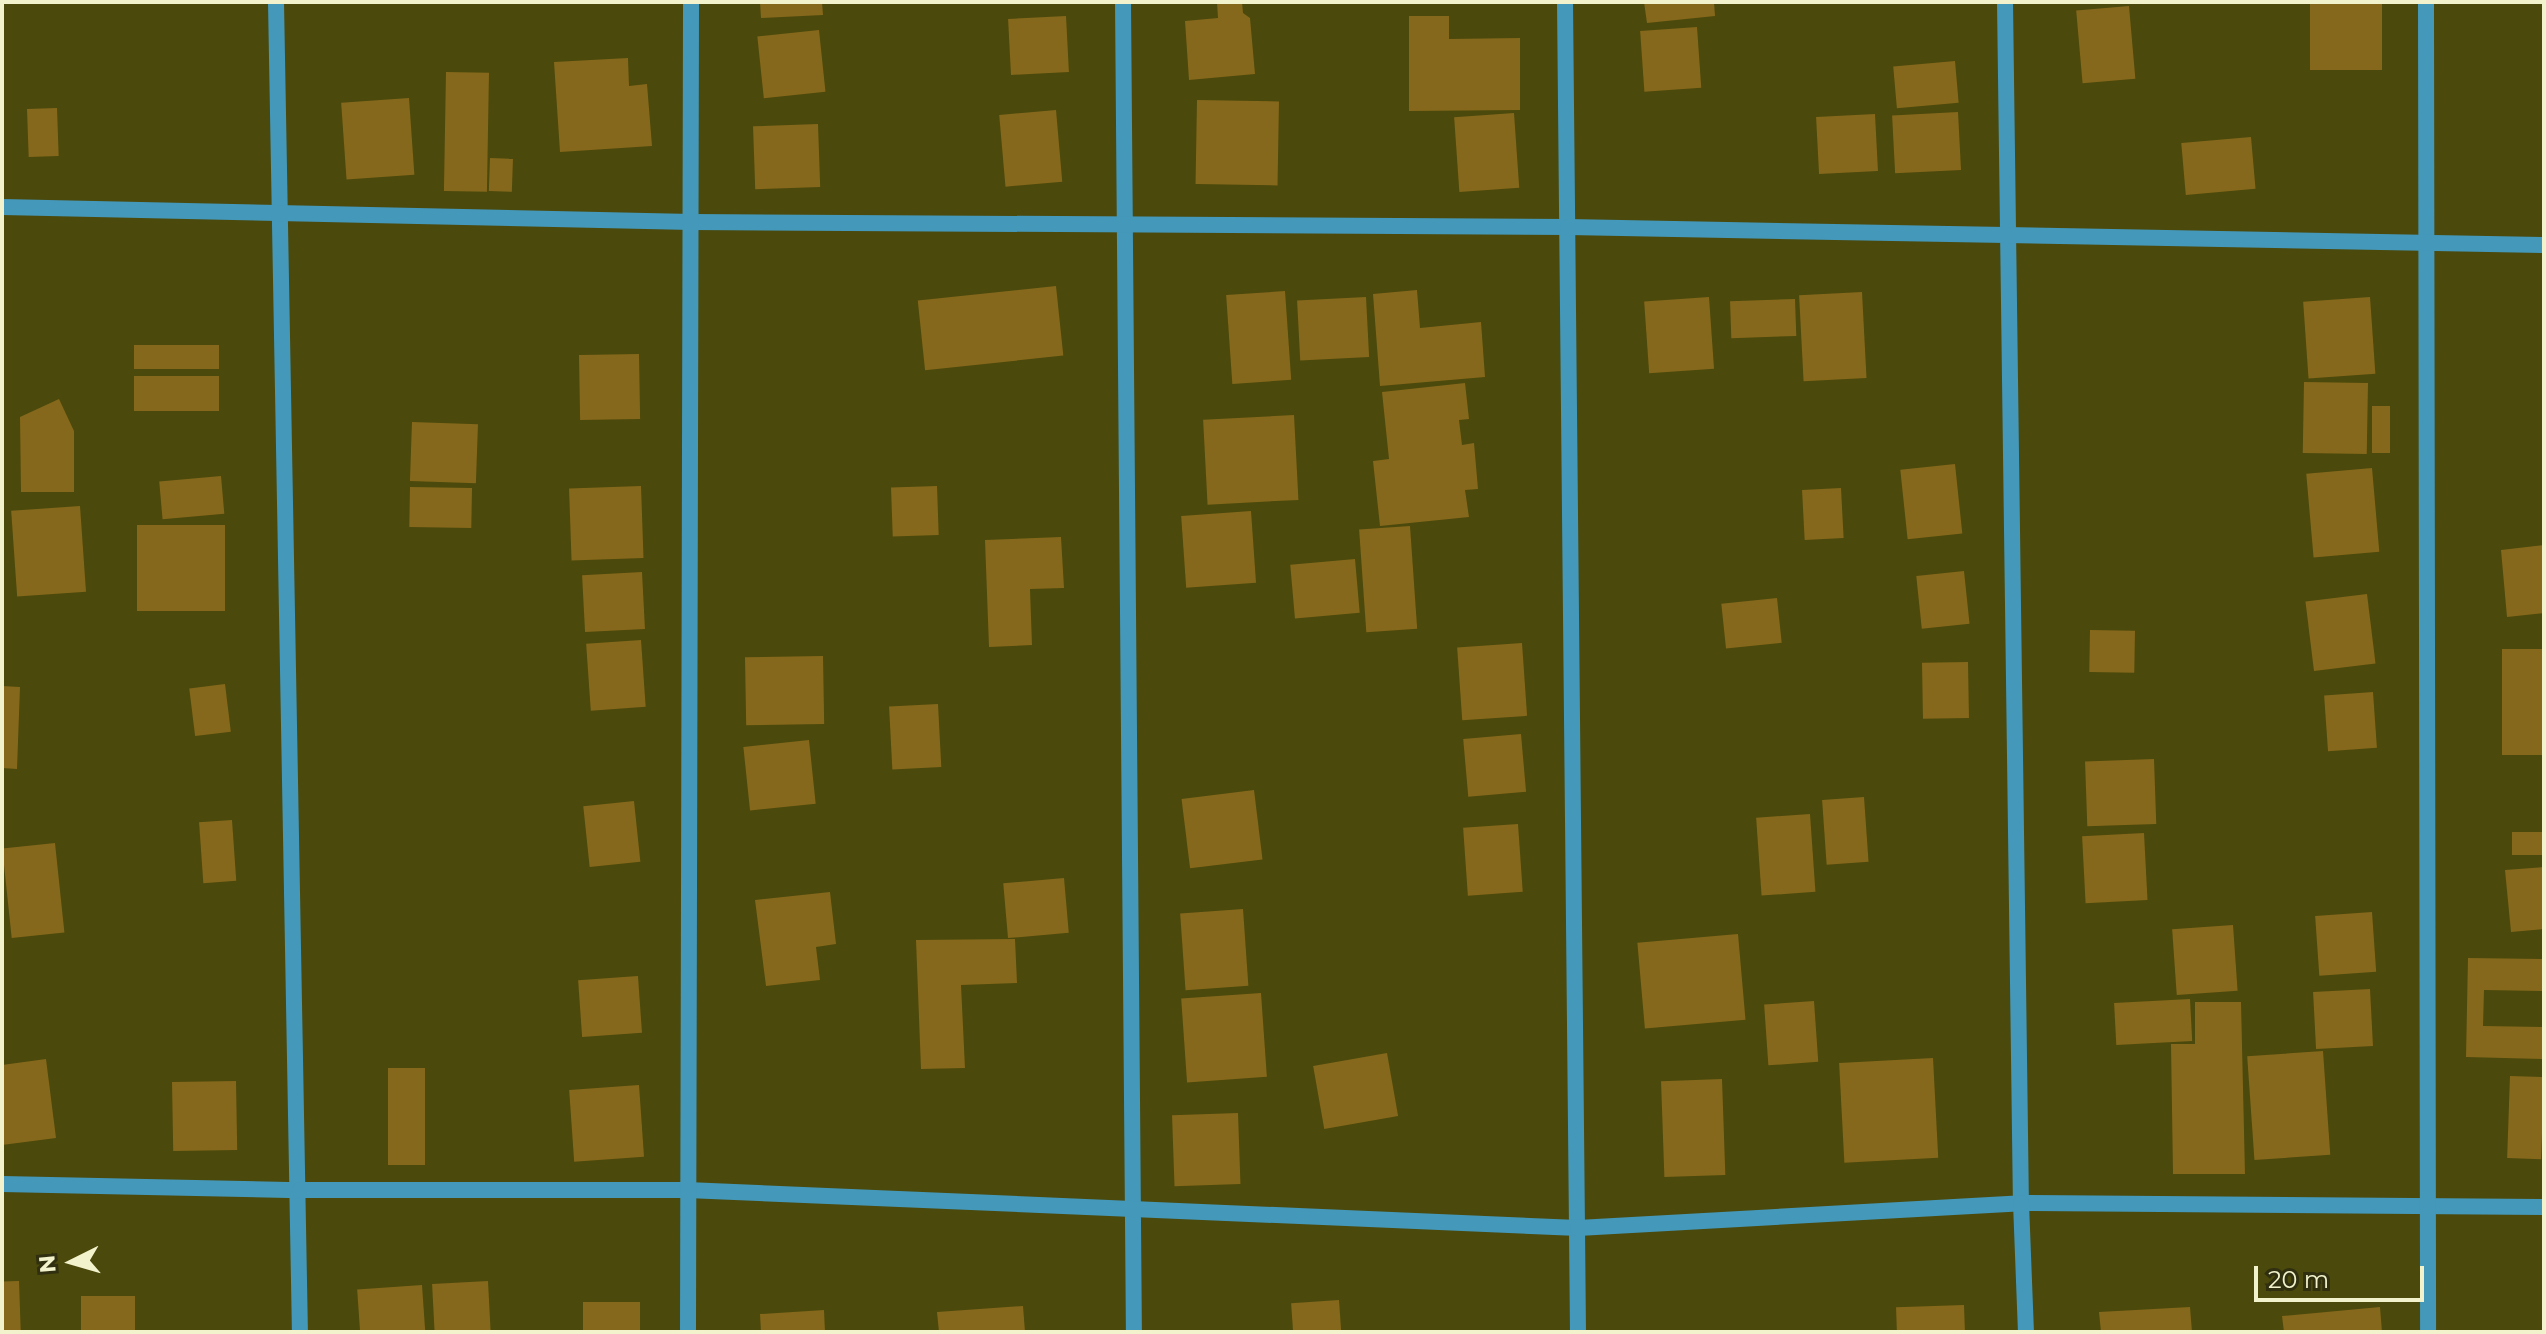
<!DOCTYPE html>
<html>
<head>
<meta charset="utf-8">
<style>
	body { margin:0 }
	#map { position:relative; width:2546px; height:1334px; overflow:hidden; background:#4b490c; font-family:Montserrat,sans-serif }
	div>[style] { position:absolute }
	.building>* { inset:0; background:#85681b; transform-origin:0 0 }
	.minor>* { height:16px; margin:-8px; padding:0 8px; transform-origin:8px; border-radius:8px; background:#4498ba }
	span { translate:-50% -50%; white-space:nowrap; text-align:center; line-height:1.15; -webkit-text-stroke:6px #302f0f; paint-order:stroke }
	.frame { position:absolute; inset:0; border:4px solid #f2f2cc; pointer-events:none }
	.north { position:absolute; left:32px; top:1222px; width:80px; height:80px; -webkit-text-stroke:6px #302f0f; paint-order:stroke; rotate:265deg; font-size:22px; font-weight:700; line-height:32px; text-align:center; color:#f2f2cc }
	.north::after { content:''; display:block; margin:auto; width:28px; height:36px; background:#f2f2cc; clip-path:polygon(50% 0,100% 100%,50% 72%,0 100%) }
	.scale { position:absolute; left:2254px; top:1266px; width:170px; height:36px; box-sizing:border-box; border:4px solid #f2f2cc; border-top:0; padding-left:10px; font-size:24px; line-height:28px; white-space:nowrap; color:#f2f2cc; -webkit-text-stroke:6px #302f0f; paint-order:stroke }
</style>
</head>
<body>
<div id="map">
	<div class="building">
		<div style="clip-path:polygon(760px 2px,822px 2px,823px 15px,761px 18px)"></div>
		<div style="clip-path:polygon(1217px 2px,1242px 2px,1243px 13px,1250px 18px,1255px 74px,1189px 80px,1185px 21px,1218px 18px)"></div>
		<div style="clip-path:polygon(1644px 2px,1714px 2px,1715px 16px,1647px 23px)"></div>
		<div style="left:2310px;top:2px;width:72px;height:68px"></div>
		<div style="left:2129px;top:6px;width:73px;height:53px;rotate:85deg"></div>
		<div style="left:1066px;top:16px;width:56px;height:58px;rotate:87deg"></div>
		<div style="clip-path:polygon(1409px 16px,1449px 16px,1449px 39px,1520px 38px,1520px 110px,1409px 111px)"></div>
		<div style="left:1697px;top:27px;width:61px;height:57px;rotate:86deg"></div>
		<div style="left:819px;top:30px;width:62px;height:62px;rotate:84deg"></div>
		<div style="clip-path:polygon(628px 58px,629px 86px,647px 84px,652px 146px,560px 152px,554px 62px)"></div>
		<div style="left:1955px;top:61px;width:42px;height:62px;rotate:85deg"></div>
		<div style="left:446px;top:72px;width:43px;height:119px;rotate:1deg"></div>
		<div style="left:409px;top:98px;width:77px;height:68px;rotate:86deg"></div>
		<div style="left:1197px;top:100px;width:82px;height:84px;rotate:1deg"></div>
		<div style="left:57px;top:108px;width:48px;height:30px;rotate:88deg"></div>
		<div style="left:1056px;top:110px;width:72px;height:57px;rotate:85deg"></div>
		<div style="left:1958px;top:112px;width:58px;height:66px;rotate:87deg"></div>
		<div style="left:1514px;top:113px;width:75px;height:60px;rotate:86deg"></div>
		<div style="left:1875px;top:114px;width:57px;height:59px;rotate:87deg"></div>
		<div style="left:818px;top:124px;width:63px;height:65px;rotate:88deg"></div>
		<div style="left:2251px;top:137px;width:52px;height:70px;rotate:85deg"></div>
		<div style="left:490px;top:158px;width:23px;height:33px;rotate:2deg"></div>
		<div style="left:1056px;top:286px;width:70px;height:139px;rotate:84deg"></div>
		<div style="clip-path:polygon(1417px 290px,1420px 328px,1481px 322px,1485px 377px,1380px 386px,1373px 294px)"></div>
		<div style="left:1285px;top:291px;width:89px;height:59px;rotate:86deg"></div>
		<div style="left:1862px;top:292px;width:86px;height:63px;rotate:87deg"></div>
		<div style="left:1366px;top:297px;width:60px;height:69px;rotate:87deg"></div>
		<div style="left:1709px;top:297px;width:72px;height:65px;rotate:86deg"></div>
		<div style="left:2370px;top:297px;width:77px;height:67px;rotate:86deg"></div>
		<div style="left:1795px;top:299px;width:37px;height:65px;rotate:88deg"></div>
		<div style="left:219px;top:345px;width:24px;height:85px;rotate:90deg"></div>
		<div style="left:639px;top:354px;width:65px;height:60px;rotate:89deg"></div>
		<div style="left:219px;top:376px;width:35px;height:85px;rotate:90deg"></div>
		<div style="left:2304px;top:382px;width:64px;height:71px;rotate:1deg"></div>
		<div style="clip-path:polygon(1465px 383px,1469px 419px,1459px 420px,1462px 445px,1474px 443px,1478px 489px,1465px 490px,1469px 517px,1380px 526px,1373px 461px,1389px 459px,1382px 392px)"></div>
		<div style="clip-path:polygon(59px 399px,74px 431px,74px 492px,21px 492px,20px 417px)"></div>
		<div style="left:2372px;top:406px;width:18px;height:47px"></div>
		<div style="left:1294px;top:415px;width:85px;height:91px;rotate:87deg"></div>
		<div style="left:412px;top:422px;width:66px;height:59px;rotate:2deg"></div>
		<div style="left:1955px;top:464px;width:70px;height:55px;rotate:84deg"></div>
		<div style="left:2372px;top:468px;width:84px;height:66px;rotate:85deg"></div>
		<div style="left:221px;top:476px;width:38px;height:62px;rotate:85deg"></div>
		<div style="left:641px;top:486px;width:72px;height:72px;rotate:88deg"></div>
		<div style="left:937px;top:486px;width:49px;height:46px;rotate:88deg"></div>
		<div style="left:410px;top:487px;width:62px;height:40px;rotate:1deg"></div>
		<div style="left:1841px;top:488px;width:50px;height:39px;rotate:87deg"></div>
		<div style="left:80px;top:506px;width:86px;height:69px;rotate:86deg"></div>
		<div style="left:1251px;top:511px;width:72px;height:70px;rotate:86deg"></div>
		<div style="left:137px;top:525px;width:88px;height:86px"></div>
		<div style="left:1410px;top:526px;width:103px;height:51px;rotate:86deg"></div>
		<div style="clip-path:polygon(1061px 537px,1064px 588px,1030px 589px,1032px 645px,989px 647px,985px 540px)"></div>
		<div style="clip-path:polygon(2544px 545px,2544px 613px,2507px 617px,2501px 550px)"></div>
		<div style="left:1355px;top:559px;width:54px;height:65px;rotate:85deg"></div>
		<div style="left:1964px;top:571px;width:53px;height:48px;rotate:84deg"></div>
		<div style="left:642px;top:572px;width:57px;height:60px;rotate:87deg"></div>
		<div style="left:2367px;top:594px;width:70px;height:62px;rotate:83deg"></div>
		<div style="left:1777px;top:598px;width:45px;height:56px;rotate:84deg"></div>
		<div style="left:2090px;top:630px;width:45px;height:42px;rotate:1deg"></div>
		<div style="left:641px;top:640px;width:67px;height:55px;rotate:86deg"></div>
		<div style="left:1522px;top:643px;width:73px;height:65px;rotate:86deg"></div>
		<div style="left:2544px;top:649px;width:106px;height:42px;rotate:90deg"></div>
		<div style="left:823px;top:656px;width:68px;height:78px;rotate:89deg"></div>
		<div style="left:1968px;top:662px;width:56px;height:46px;rotate:89deg"></div>
		<div style="left:225px;top:684px;width:48px;height:36px;rotate:83deg"></div>
		<div style="clip-path:polygon(2px 686px,20px 687px,17px 769px,2px 768px)"></div>
		<div style="left:2373px;top:692px;width:56px;height:49px;rotate:86deg"></div>
		<div style="left:938px;top:704px;width:63px;height:49px;rotate:87deg"></div>
		<div style="left:1521px;top:734px;width:58px;height:58px;rotate:85deg"></div>
		<div style="left:809px;top:740px;width:64px;height:66px;rotate:84deg"></div>
		<div style="left:2154px;top:759px;width:65px;height:69px;rotate:88deg"></div>
		<div style="left:1254px;top:790px;width:70px;height:73px;rotate:83deg"></div>
		<div style="left:1864px;top:797px;width:65px;height:42px;rotate:86deg"></div>
		<div style="left:634px;top:801px;width:61px;height:51px;rotate:84deg"></div>
		<div style="left:1810px;top:814px;width:78px;height:54px;rotate:86deg"></div>
		<div style="left:232px;top:820px;width:61px;height:33px;rotate:86deg"></div>
		<div style="left:1518px;top:824px;width:68px;height:55px;rotate:86deg"></div>
		<div style="left:2544px;top:832px;width:23px;height:32px;rotate:90deg"></div>
		<div style="left:2144px;top:833px;width:67px;height:62px;rotate:87deg"></div>
		<div style="left:55px;top:843px;width:90px;height:53px;rotate:84deg"></div>
		<div style="clip-path:polygon(2544px 867px,2544px 929px,2511px 932px,2505px 870px)"></div>
		<div style="left:1064px;top:878px;width:55px;height:61px;rotate:85deg"></div>
		<div style="clip-path:polygon(830px 892px,836px 944px,816px 947px,820px 980px,766px 986px,755px 900px)"></div>
		<div style="left:1243px;top:909px;width:77px;height:63px;rotate:86deg"></div>
		<div style="left:2372px;top:912px;width:60px;height:57px;rotate:86deg"></div>
		<div style="left:2233px;top:925px;width:66px;height:61px;rotate:86deg"></div>
		<div style="left:1738px;top:934px;width:86px;height:101px;rotate:85deg"></div>
		<div style="clip-path:polygon(1015px 939px,1017px 983px,961px 985px,965px 1068px,921px 1069px,916px 940px)"></div>
		<div style="clip-path:polygon(2468px 958px,2544px 959px,2544px 991px,2484px 990px,2483px 1026px,2544px 1027px,2544px 1059px,2466px 1057px)"></div>
		<div style="left:638px;top:976px;width:57px;height:60px;rotate:86deg"></div>
		<div style="left:2370px;top:989px;width:57px;height:57px;rotate:87deg"></div>
		<div style="left:1261px;top:993px;width:84px;height:80px;rotate:86deg"></div>
		<div style="left:2190px;top:999px;width:42px;height:76px;rotate:87deg"></div>
		<div style="left:1814px;top:1001px;width:61px;height:50px;rotate:86deg"></div>
		<div style="clip-path:polygon(2195px 1002px,2241px 1002px,2245px 1174px,2173px 1174px,2171px 1044px,2195px 1044px)"></div>
		<div style="left:2323px;top:1051px;width:104px;height:76px;rotate:86deg"></div>
		<div style="left:1387px;top:1053px;width:64px;height:75px;rotate:80deg"></div>
		<div style="left:1933px;top:1058px;width:100px;height:94px;rotate:87deg"></div>
		<div style="clip-path:polygon(46px 1059px,56px 1138px,2px 1145px,2px 1065px)"></div>
		<div style="left:388px;top:1068px;width:37px;height:97px"></div>
		<div style="left:2510px;top:1076px;width:34px;height:82px;rotate:2deg"></div>
		<div style="left:1722px;top:1079px;width:96px;height:61px;rotate:88deg"></div>
		<div style="left:236px;top:1081px;width:69px;height:64px;rotate:89deg"></div>
		<div style="left:639px;top:1085px;width:72px;height:70px;rotate:86deg"></div>
		<div style="left:1238px;top:1113px;width:71px;height:66px;rotate:88deg"></div>
		<div style="left:19px;top:1281px;width:51px;height:17px;rotate:88deg"></div>
		<div style="left:488px;top:1281px;width:51px;height:56px;rotate:87deg"></div>
		<div style="left:422px;top:1285px;width:47px;height:65px;rotate:86deg"></div>
		<div style="left:81px;top:1296px;width:54px;height:36px"></div>
		<div style="left:1339px;top:1300px;width:32px;height:48px;rotate:86deg"></div>
		<div style="left:640px;top:1302px;width:30px;height:57px;rotate:90deg"></div>
		<div style="left:1964px;top:1305px;width:27px;height:68px;rotate:88deg"></div>
		<div style="clip-path:polygon(1023px 1306px,1025px 1332px,939px 1332px,937px 1312px)"></div>
		<div style="clip-path:polygon(2190px 1307px,2192px 1332px,2101px 1332px,2099px 1312px)"></div>
		<div style="clip-path:polygon(2380px 1307px,2382px 1332px,2284px 1332px,2282px 1316px)"></div>
		<div style="clip-path:polygon(824px 1310px,825px 1332px,761px 1332px,760px 1314px)"></div>
	</div>
	<div class="minor">
		<div style="left:276px;top:2px;width:1330px;rotate:88.97deg"></div>
		<div style="left:1123px;top:2px;width:1330px;rotate:89.53deg"></div>
		<div style="left:1565px;top:2px;width:1330px;rotate:89.44deg"></div>
		<div style="left:2005px;top:2px;width:1201px;rotate:89.24deg"></div>
		<div style="left:2021px;top:1203px;width:523px;rotate:0.44deg"></div>
		<div style="left:2426px;top:2px;width:1330px;rotate:89.91deg"></div>
		<div style="left:2px;top:207px;width:690px;rotate:1.25deg"></div>
		<div style="left:692px;top:222px;width:876px;rotate:0.33deg"></div>
		<div style="left:1568px;top:227px;width:976px;rotate:1.06deg"></div>
		<div style="left:2px;top:1184px;width:298px;rotate:1.2deg"></div>
		<div style="left:300px;top:1190px;width:387px"></div>
		<div style="left:687px;top:1190px;width:892px;rotate:2.44deg"></div>
		<div style="left:1578px;top:1228px;width:444px;rotate:-3.2deg"></div>
		<div style="left:2021px;top:1203px;width:129px;rotate:87.8deg"></div>
		<div style="left:688px;top:1332px;width:1330px;rotate:-89.87deg"></div>
	</div>
	<div class="frame"></div>
	<div class="north">N</div>
	<div class="scale">20 m</div>
</div>
</body>
</html>
